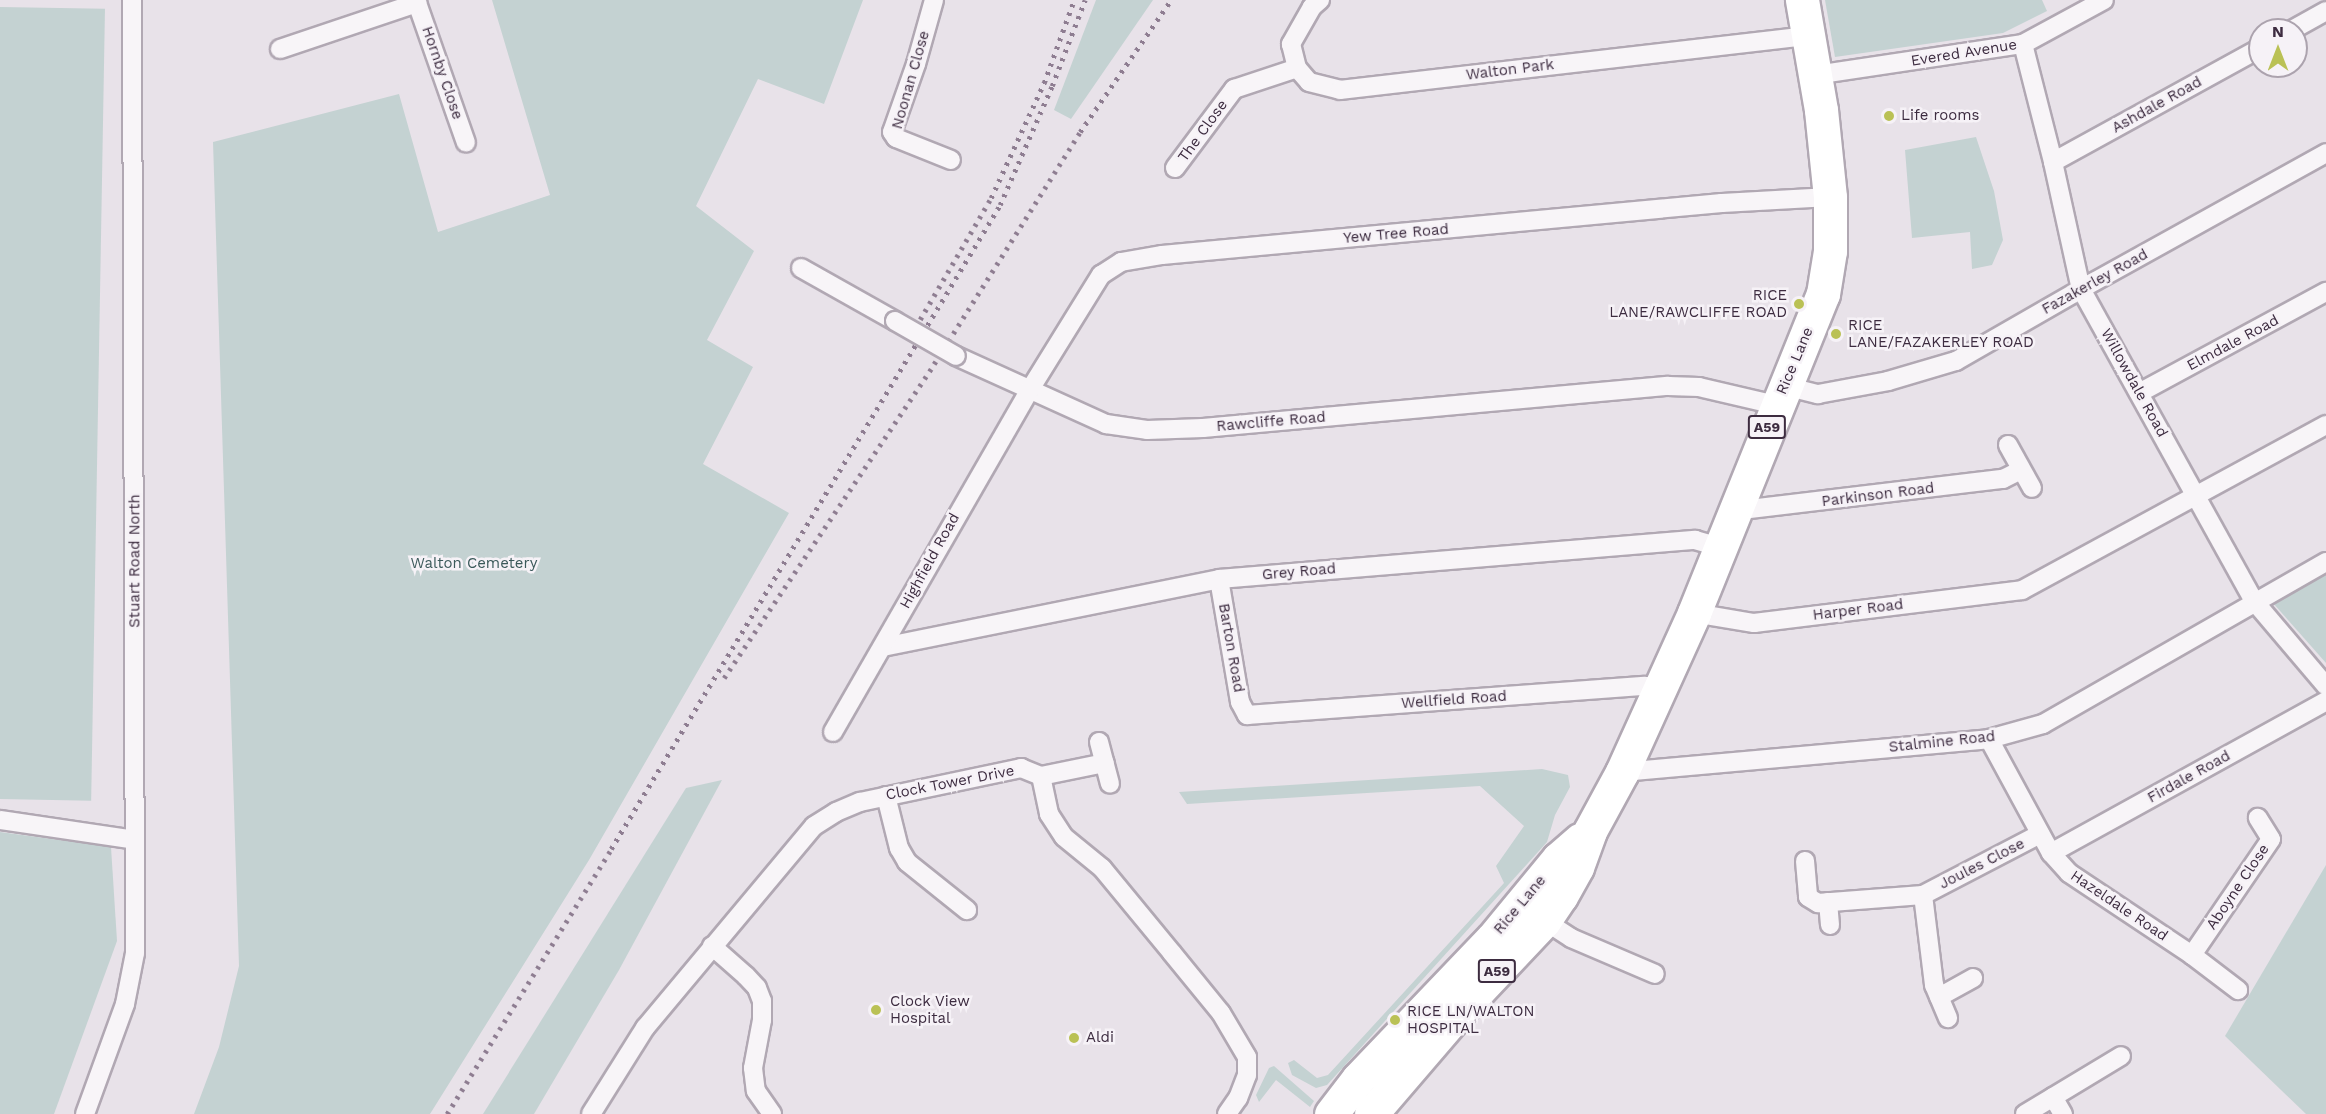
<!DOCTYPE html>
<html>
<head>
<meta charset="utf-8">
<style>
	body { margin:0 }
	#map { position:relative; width:2326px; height:1114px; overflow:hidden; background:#e8e2e9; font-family:"Work Sans",sans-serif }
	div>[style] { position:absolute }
	.green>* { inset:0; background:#c4d2d2; transform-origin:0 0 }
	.roads { filter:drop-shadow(2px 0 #b1a8b3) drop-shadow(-2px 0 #b1a8b3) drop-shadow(0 2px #b1a8b3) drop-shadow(0 -2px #b1a8b3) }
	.street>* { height:18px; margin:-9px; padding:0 9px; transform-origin:9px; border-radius:9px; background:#f8f5f8 }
	.highway>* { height:33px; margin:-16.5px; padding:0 16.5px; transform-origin:16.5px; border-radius:16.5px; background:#fff }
	.rail>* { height:4.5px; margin-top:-2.25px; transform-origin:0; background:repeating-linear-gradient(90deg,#8e7d91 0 3px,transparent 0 9px) }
	.bridges { filter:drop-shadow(2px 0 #b1a8b3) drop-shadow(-2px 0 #b1a8b3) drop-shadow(0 2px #b1a8b3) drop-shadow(0 -2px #b1a8b3) }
	.street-bridge>* { height:18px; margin:-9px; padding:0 9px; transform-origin:9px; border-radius:9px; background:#f8f5f8 }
	.dots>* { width:16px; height:16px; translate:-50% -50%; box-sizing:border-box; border:3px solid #f6f2f7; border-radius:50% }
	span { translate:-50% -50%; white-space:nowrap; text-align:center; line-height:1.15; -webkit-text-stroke:5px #f6f2f7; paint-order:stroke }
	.shield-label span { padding:2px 4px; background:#f6f2f7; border:2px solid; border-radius:4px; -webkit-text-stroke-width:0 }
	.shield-label { font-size:14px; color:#3d2c40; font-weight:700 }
	.street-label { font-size:15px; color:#3d2c40 }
	.poi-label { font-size:15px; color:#3d2c40 }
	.left { translate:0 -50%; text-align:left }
	.right { translate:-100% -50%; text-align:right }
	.park-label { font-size:15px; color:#3b595a }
	.north { position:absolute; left:2248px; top:18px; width:60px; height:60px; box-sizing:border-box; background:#f6f2f7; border:2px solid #aca3ae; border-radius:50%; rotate:0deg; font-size:16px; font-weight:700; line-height:24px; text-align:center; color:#3d2c40 }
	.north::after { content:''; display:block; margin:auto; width:21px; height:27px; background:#bac155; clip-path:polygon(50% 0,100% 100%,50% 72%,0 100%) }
</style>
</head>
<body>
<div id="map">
	<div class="green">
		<div style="clip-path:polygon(492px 0,863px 0,824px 104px,758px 79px,696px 206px,754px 251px,707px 340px,753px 367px,703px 464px,789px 513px,589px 860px,430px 1114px,194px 1114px,219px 1047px,239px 966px,213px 142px,399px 94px,438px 232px,550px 195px)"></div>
		<div style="clip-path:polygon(1096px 0,1153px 0,1071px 119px,1054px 110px)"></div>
		<div style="clip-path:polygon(1825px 0,2042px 0,2047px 11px,2003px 33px,1835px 57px)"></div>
		<div style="left:0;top:7px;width:105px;height:792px;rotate:1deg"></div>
		<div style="clip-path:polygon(1976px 137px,1994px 191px,2003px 240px,1992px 265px,1972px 269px,1970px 232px,1912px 238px,1905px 150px)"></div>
		<div style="clip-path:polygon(2326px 574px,2326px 663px,2273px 603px)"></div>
		<div style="clip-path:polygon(1542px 769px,1568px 775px,1570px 787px,1555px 815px,1547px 842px,1327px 1085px,1316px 1088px,1292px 1075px,1288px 1063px,1294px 1060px,1317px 1078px,1328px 1075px,1504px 883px,1496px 866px,1524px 826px,1480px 786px,1187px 804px,1179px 792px)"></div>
		<div style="clip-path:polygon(722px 780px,619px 970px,534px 1114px,483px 1114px,686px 788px)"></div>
		<div style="clip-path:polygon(0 832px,111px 847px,117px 941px,54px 1114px,0 1114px)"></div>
		<div style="clip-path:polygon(2326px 865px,2326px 1114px,2306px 1114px,2225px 1036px)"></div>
		<div style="clip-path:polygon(1274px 1066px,1314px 1101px,1310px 1107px,1276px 1080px,1259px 1102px,1256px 1095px,1269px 1068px)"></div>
	</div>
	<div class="roads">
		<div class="street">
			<div style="left:416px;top:0;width:151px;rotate:70.7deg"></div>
			<div style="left:934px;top:0;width:66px;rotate:105.7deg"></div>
			<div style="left:916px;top:64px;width:72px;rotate:109.4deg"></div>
			<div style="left:892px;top:132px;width:7px;rotate:56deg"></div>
			<div style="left:896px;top:138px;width:59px;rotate:21.8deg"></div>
			<div style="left:1320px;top:0;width:11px;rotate:139deg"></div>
			<div style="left:1312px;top:7px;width:43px;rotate:119.6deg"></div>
			<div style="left:1291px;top:44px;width:25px;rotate:76deg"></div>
			<div style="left:1297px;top:68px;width:18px;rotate:49deg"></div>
			<div style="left:1309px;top:82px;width:32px;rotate:14deg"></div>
			<div style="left:1340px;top:90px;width:471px;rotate:-6.6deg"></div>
			<div style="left:2292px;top:30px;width:39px;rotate:-29deg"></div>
			<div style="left:2023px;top:44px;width:122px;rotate:75.7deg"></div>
			<div style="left:2053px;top:162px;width:130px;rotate:77.6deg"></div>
			<div style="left:2081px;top:289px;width:357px;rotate:61deg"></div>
			<div style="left:2254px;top:601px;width:111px;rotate:49.7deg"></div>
			<div style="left:280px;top:49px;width:145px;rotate:-18.6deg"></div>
			<div style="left:1815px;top:75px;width:210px;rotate:-8.5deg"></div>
			<div style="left:2023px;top:44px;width:92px;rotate:-28.5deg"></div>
			<div style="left:2053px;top:162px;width:236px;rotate:-28.8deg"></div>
			<div style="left:1175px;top:168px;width:99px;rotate:-53.2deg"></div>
			<div style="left:1234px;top:89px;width:66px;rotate:-18.4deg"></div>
			<div style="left:801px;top:268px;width:108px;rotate:29.4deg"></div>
			<div style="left:956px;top:356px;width:165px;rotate:24.4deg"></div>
			<div style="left:1106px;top:424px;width:41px;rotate:8.3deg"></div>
			<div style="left:1147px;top:430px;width:56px;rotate:-2deg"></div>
			<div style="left:1203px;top:428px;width:467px;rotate:-5.2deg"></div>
			<div style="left:1668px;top:386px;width:31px;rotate:2deg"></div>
			<div style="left:1699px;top:387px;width:79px;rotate:13.2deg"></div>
			<div style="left:1785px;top:386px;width:34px;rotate:14deg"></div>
			<div style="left:1818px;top:394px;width:71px;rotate:-10.5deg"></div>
			<div style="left:1888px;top:381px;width:71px;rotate:-16.4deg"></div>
			<div style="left:1956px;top:361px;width:144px;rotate:-29.9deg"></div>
			<div style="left:2081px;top:289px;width:280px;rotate:-29deg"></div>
			<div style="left:2139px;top:393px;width:213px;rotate:-28.4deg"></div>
			<div style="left:2008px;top:445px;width:49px;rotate:60.8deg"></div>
			<div style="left:1733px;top:511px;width:272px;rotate:-6.8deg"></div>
			<div style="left:2003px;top:479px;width:20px;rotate:-27deg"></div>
			<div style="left:1219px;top:579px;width:125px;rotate:80.3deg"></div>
			<div style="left:1240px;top:702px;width:15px;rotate:62deg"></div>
			<div style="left:1247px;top:715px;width:399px;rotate:-4.2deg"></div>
			<div style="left:1645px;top:686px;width:16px;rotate:7deg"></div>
			<div style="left:1694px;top:613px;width:61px;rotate:9.5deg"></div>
			<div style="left:1754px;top:623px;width:270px;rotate:-7deg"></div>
			<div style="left:2022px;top:590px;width:346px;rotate:-28.5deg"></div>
			<div style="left:883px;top:647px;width:343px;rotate:-11.4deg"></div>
			<div style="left:1219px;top:579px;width:478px;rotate:-4.7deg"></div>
			<div style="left:1695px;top:540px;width:26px;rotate:16deg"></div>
			<div style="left:833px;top:732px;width:393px;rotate:-60.1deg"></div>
			<div style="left:1029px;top:391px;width:137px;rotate:-58.2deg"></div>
			<div style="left:1101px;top:275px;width:24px;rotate:-33deg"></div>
			<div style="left:1121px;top:262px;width:42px;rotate:-9.7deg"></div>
			<div style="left:1162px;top:255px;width:562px;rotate:-5.31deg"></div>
			<div style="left:1722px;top:203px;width:108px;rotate:-3.2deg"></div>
			<div style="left:1989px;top:739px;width:130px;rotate:61.5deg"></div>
			<div style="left:2051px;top:853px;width:27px;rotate:48deg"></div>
			<div style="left:2069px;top:873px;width:148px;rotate:33.7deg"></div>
			<div style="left:2192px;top:955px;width:58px;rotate:37.3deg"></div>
			<div style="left:1099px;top:742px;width:43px;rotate:75.3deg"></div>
			<div style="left:1622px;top:772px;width:368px;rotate:-5.1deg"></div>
			<div style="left:1989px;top:739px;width:56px;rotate:-15.5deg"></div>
			<div style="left:2043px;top:724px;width:326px;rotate:-29.8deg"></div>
			<div style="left:1041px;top:776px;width:65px;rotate:-11.5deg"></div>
			<div style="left:886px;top:796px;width:54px;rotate:76deg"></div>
			<div style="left:899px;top:848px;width:16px;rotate:60deg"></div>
			<div style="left:907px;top:862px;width:77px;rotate:38.7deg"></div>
			<div style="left:0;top:820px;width:136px;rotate:8.4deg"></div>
			<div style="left:2051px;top:853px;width:314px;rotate:-28.9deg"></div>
			<div style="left:1805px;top:861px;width:36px;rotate:85deg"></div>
			<div style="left:1808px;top:897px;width:12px;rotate:31deg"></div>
			<div style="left:1818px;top:903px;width:105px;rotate:-4.4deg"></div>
			<div style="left:1923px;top:895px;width:132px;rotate:-27.5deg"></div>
			<div style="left:1923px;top:895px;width:91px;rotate:83deg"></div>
			<div style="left:1934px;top:985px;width:36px;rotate:67deg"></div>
			<div style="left:1828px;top:902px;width:23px;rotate:85deg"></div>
			<div style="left:1539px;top:917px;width:38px;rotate:33deg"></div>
			<div style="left:1571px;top:938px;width:91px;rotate:23.2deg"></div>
			<div style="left:712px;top:946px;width:45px;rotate:41.4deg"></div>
			<div style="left:746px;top:976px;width:16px;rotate:47deg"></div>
			<div style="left:757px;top:988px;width:14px;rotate:69deg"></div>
			<div style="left:762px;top:1001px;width:19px;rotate:90deg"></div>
			<div style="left:762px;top:1020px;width:49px;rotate:100.6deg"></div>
			<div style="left:753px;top:1068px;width:23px;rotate:83deg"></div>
			<div style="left:756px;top:1091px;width:28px;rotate:55deg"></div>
			<div style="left:2192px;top:955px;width:140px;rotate:-55.7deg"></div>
			<div style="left:2271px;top:839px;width:25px;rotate:-122deg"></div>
			<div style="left:1939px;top:997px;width:39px;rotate:-29deg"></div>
			<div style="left:2053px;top:1097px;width:20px;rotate:60deg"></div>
			<div style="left:85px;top:1114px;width:117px;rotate:-70deg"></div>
			<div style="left:125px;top:1004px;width:52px;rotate:-78.9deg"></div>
			<div style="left:135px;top:953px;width:953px;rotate:-90.18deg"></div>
			<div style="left:591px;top:1114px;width:102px;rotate:-57.9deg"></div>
			<div style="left:645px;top:1028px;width:263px;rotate:-50.1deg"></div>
			<div style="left:814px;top:826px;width:26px;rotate:-32deg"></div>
			<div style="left:836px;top:812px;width:26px;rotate:-23deg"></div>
			<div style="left:860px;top:802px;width:165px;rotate:-11.9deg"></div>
			<div style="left:1021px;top:768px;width:22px;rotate:22deg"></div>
			<div style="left:1041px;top:776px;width:39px;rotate:78deg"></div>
			<div style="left:1049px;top:814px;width:27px;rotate:57deg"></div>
			<div style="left:1064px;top:837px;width:49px;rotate:39.2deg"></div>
			<div style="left:1102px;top:868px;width:110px;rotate:50.5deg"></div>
			<div style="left:1172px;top:953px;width:77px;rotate:50.8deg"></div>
			<div style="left:1221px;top:1013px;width:51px;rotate:59.4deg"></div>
			<div style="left:1247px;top:1057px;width:18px;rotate:90deg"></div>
			<div style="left:1247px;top:1075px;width:25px;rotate:111deg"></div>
			<div style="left:1238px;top:1098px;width:19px;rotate:125deg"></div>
			<div style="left:2025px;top:1114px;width:112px;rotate:-31.1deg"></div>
		</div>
		<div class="highway">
			<div style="left:1331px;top:1114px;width:44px;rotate:-52.4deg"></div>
			<div style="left:1358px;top:1079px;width:194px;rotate:-46.3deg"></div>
			<div style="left:1492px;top:939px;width:104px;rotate:-50.5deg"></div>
			<div style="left:1558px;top:859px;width:29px;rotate:-41deg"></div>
			<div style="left:1371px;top:1114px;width:137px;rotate:-49.4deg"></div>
			<div style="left:1460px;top:1010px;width:122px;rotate:-46.7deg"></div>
			<div style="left:1544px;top:921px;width:30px;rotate:-56deg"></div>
			<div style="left:1561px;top:896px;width:33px;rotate:-61deg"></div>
			<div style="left:1577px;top:867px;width:38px;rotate:-70deg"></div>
			<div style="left:1590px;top:831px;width:67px;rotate:-61.5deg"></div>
			<div style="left:1622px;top:772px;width:175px;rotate:-65.6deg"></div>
			<div style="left:1694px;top:613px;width:344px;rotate:-68deg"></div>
			<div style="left:1823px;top:294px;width:44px;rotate:-80.8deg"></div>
			<div style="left:1830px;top:251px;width:54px;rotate:-90deg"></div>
			<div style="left:1830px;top:197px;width:87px;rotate:-95.9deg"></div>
			<div style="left:1821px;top:110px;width:112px;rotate:-99.8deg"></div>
		</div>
	</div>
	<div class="rail">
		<div style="left:911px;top:335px;width:159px;rotate:-59.7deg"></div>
		<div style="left:991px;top:198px;width:127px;rotate:-65.3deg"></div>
		<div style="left:1044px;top:83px;width:88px;rotate:-70.1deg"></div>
		<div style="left:724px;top:678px;width:378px;rotate:-56.2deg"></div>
		<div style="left:934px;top:364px;width:274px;rotate:-57.8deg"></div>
		<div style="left:1080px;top:132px;width:160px;rotate:-55.4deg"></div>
		<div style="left:447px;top:1114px;width:312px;rotate:-58.2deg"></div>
		<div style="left:611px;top:849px;width:752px;rotate:-58.87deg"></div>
		<div style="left:1000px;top:205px;width:130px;rotate:-66.4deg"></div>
		<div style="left:1052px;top:86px;width:92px;rotate:-69deg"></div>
	</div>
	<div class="bridges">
		<div class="street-bridge">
			<div style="left:895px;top:321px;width:70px;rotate:29.8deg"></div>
		</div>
	</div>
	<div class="dots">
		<div style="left:1889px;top:116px;background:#bac155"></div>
		<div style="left:1799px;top:304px;background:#bac155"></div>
		<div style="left:1836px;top:334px;background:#bac155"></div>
		<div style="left:876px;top:1010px;background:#bac155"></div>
		<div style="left:1395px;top:1020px;background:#bac155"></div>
		<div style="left:1074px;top:1038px;background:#bac155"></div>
	</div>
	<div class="shield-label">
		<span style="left:1767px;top:427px">A59</span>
		<span style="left:1497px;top:971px">A59</span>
	</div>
	<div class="street-label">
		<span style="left:1964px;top:53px;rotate:-9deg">Evered Avenue</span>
		<span style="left:1510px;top:70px;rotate:-7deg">Walton Park</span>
		<span style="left:442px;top:73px;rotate:71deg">Hornby Close</span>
		<span style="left:911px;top:80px;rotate:-74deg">Noonan Close</span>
		<span style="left:2157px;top:105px;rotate:-29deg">Ashdale Road</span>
		<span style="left:1203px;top:131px;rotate:-54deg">The Close</span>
		<span style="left:1396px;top:234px;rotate:-5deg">Yew Tree Road</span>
		<span style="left:2095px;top:282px;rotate:-29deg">Fazakerley Road</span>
		<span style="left:2233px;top:343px;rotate:-28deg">Elmdale Road</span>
		<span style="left:1795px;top:361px;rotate:-67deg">Rice Lane</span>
		<span style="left:2134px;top:383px;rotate:61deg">Willowdale Road</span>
		<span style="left:1271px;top:422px;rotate:-5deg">Rawcliffe Road</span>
		<span style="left:1878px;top:495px;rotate:-7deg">Parkinson Road</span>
		<span style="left:135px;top:561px;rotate:-90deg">Stuart Road North</span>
		<span style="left:930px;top:561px;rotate:-61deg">Highfield Road</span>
		<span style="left:1299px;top:572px;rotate:-5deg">Grey Road</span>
		<span style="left:1858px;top:610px;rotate:-7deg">Harper Road</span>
		<span style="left:1231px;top:648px;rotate:80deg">Barton Road</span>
		<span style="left:1454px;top:700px;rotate:-4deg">Wellfield Road</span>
		<span style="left:1942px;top:742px;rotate:-6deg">Stalmine Road</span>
		<span style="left:2189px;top:777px;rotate:-29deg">Firdale Road</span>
		<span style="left:950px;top:783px;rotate:-11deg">Clock Tower Drive</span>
		<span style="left:1982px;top:864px;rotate:-27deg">Joules Close</span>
		<span style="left:2238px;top:887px;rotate:-56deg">Aboyne Close</span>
		<span style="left:1520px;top:905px;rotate:-50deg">Rice Lane</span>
		<span style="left:2119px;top:906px;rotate:34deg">Hazeldale Road</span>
	</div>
	<div class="poi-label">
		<span class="left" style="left:1901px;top:116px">Life rooms</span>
		<span class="right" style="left:1787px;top:304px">RICE<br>LANE/RAWCLIFFE ROAD</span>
		<span class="left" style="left:1848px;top:334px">RICE<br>LANE/FAZAKERLEY ROAD</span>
		<span class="left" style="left:890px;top:1010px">Clock View<br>Hospital</span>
		<span class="left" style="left:1407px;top:1020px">RICE LN/WALTON<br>HOSPITAL</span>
		<span class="left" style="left:1086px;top:1038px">Aldi</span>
	</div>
	<div class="park-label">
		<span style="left:474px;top:564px">Walton Cemetery</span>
	</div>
	<div class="north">N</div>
</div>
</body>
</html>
